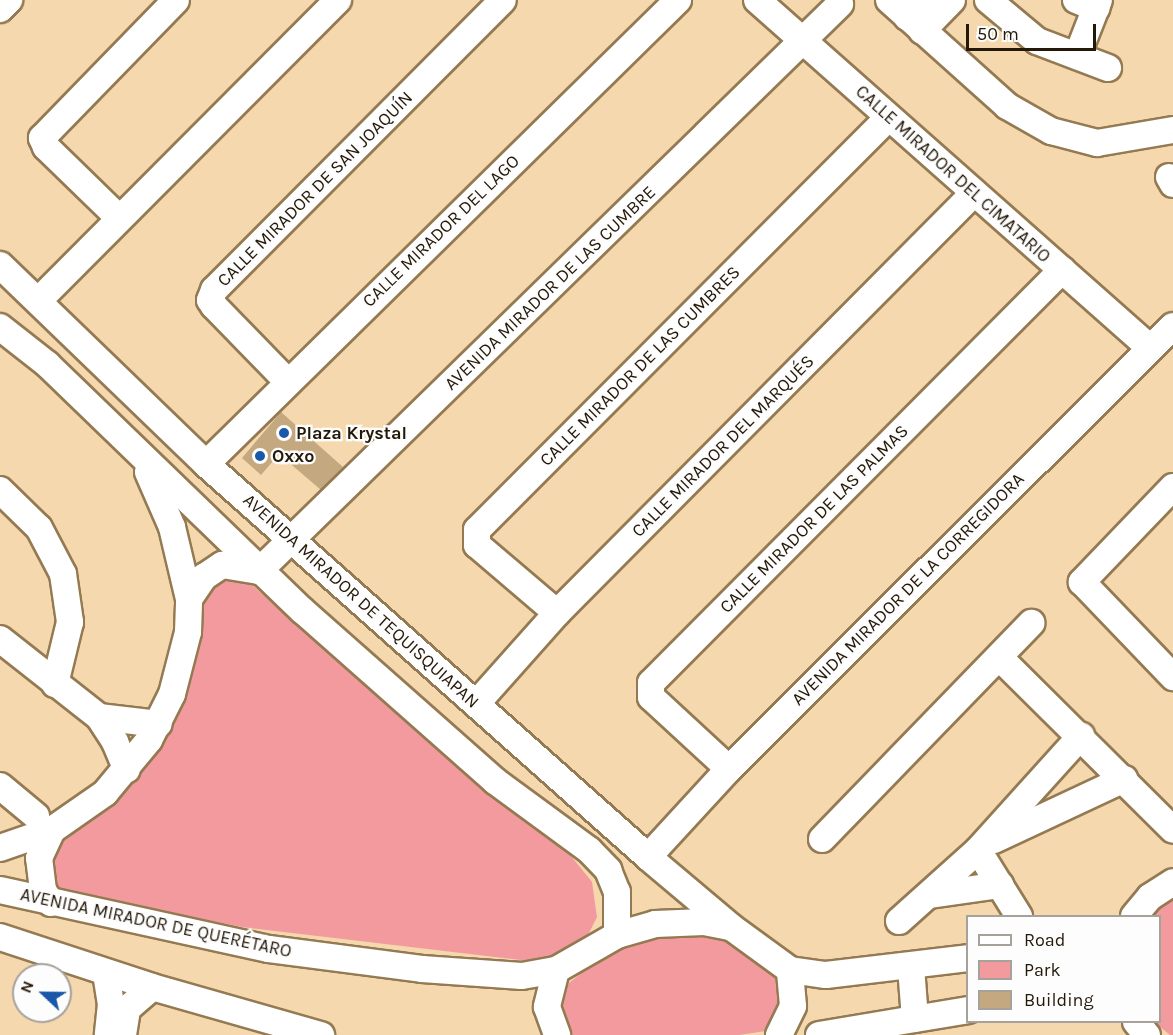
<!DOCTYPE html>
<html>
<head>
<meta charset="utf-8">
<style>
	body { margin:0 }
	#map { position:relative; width:1173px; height:1035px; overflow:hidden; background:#f5d8ad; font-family:Karla,sans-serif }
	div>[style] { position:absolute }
	.green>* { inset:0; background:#f29a9e }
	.building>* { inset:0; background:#c4a87f }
	.roads { filter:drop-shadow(2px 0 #947a52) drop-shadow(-2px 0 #947a52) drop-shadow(0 2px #947a52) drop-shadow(0 -2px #947a52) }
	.minor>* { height:26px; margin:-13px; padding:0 13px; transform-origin:13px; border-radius:13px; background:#fff }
	.dots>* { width:16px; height:16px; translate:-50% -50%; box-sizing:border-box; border:3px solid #fdfdfd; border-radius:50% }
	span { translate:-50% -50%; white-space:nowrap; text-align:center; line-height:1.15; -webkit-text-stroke:4.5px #fdfdfd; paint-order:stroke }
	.street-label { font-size:18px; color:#241909 }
	.poi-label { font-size:18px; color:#241909; font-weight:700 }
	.left { translate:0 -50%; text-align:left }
	.legend { position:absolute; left:966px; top:915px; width:195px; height:108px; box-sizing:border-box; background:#fdfdfd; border:2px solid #a6a29b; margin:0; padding:8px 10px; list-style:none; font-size:18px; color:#241909 }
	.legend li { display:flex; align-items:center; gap:12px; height:30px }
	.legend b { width:30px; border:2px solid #a6a29b }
	.north { position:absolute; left:12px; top:963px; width:60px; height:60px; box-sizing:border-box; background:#fdfdfd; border:2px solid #a6a29b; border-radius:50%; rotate:292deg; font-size:16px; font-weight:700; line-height:24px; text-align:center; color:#241909 }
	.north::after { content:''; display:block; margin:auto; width:21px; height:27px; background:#1958a8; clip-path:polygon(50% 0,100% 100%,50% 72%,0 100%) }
	.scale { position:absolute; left:966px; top:24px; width:130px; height:27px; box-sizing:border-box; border:3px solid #241909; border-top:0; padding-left:8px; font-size:18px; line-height:21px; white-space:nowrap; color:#241909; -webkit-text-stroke:4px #fdfdfd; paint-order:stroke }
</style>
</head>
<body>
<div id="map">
	<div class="green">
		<div style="clip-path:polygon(234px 569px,444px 756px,571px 856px,592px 882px,597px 917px,582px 947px,546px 963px,242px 927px,55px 889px,47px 850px,137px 774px,197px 590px)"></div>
		<div style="clip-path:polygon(1173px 897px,1173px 1035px,1170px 1035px,1154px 1022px,1160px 1022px,1160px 916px,1150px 916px)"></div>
		<div style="clip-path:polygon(664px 928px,718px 934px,777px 978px,786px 998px,781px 1016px,766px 1031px,739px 1035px,573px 1035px,564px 1028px,558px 1002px,569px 983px,618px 944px)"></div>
	</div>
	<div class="building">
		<div style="clip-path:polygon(281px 412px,343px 467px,321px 490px,279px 454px,261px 475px,242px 458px)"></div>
	</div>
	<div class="roads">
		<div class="minor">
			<div style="left:757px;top:0;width:525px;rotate:41.52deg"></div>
			<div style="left:889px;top:0;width:159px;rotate:41.9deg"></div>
			<div style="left:1007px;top:106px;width:51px;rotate:29.6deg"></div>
			<div style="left:1051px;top:131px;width:48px;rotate:14.6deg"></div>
			<div style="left:1097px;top:143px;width:77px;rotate:-9.7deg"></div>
			<div style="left:988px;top:0;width:64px;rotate:39.9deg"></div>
			<div style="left:1037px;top:41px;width:76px;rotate:20.8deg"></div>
			<div style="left:1076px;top:0;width:22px;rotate:22deg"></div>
			<div style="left:0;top:9px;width:13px;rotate:-45deg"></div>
			<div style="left:907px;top:17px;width:24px;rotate:-45deg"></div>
			<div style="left:922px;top:31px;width:43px;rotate:-45.9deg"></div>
			<div style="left:1077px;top:56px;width:60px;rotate:-68.6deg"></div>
			<div style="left:1169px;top:177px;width:8px;rotate:60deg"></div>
			<div style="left:119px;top:218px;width:102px;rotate:-135.8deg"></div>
			<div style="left:46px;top:147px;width:10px;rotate:-114deg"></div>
			<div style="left:42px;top:138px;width:192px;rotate:-45.8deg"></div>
			<div style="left:0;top:265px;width:286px;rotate:44deg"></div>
			<div style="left:206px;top:464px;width:591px;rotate:41.64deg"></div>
			<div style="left:648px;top:857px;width:109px;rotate:40.1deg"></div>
			<div style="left:731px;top:927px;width:73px;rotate:36.1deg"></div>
			<div style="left:790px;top:970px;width:36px;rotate:8deg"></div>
			<div style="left:826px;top:975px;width:143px;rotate:-6.8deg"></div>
			<div style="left:38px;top:301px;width:425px;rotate:-45.1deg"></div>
			<div style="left:0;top:327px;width:60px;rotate:38.2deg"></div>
			<div style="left:47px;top:364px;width:356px;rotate:44deg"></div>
			<div style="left:303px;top:611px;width:256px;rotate:41.5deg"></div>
			<div style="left:495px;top:781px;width:117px;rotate:36.3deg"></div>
			<div style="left:589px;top:850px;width:28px;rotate:46deg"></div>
			<div style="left:608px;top:870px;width:24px;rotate:68deg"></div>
			<div style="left:617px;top:892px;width:43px;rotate:90deg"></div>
			<div style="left:287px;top:381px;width:105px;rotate:-134.2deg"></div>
			<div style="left:214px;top:306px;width:7px;rotate:-124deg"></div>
			<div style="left:210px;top:300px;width:11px;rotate:-68deg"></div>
			<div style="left:214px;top:290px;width:409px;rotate:-45.1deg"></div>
			<div style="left:206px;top:464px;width:662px;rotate:-44.51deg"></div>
			<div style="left:1173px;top:487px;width:132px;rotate:133.8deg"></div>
			<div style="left:1082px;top:582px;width:132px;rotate:46.2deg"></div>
			<div style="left:0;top:490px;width:54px;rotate:44.3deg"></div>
			<div style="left:39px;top:528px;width:52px;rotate:62.4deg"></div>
			<div style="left:63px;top:574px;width:49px;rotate:81.7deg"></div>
			<div style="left:70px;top:622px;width:64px;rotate:103.6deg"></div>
			<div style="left:189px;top:599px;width:27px;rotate:-56deg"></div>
			<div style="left:204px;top:577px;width:22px;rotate:-34deg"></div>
			<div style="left:222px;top:565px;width:37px;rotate:9deg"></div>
			<div style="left:259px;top:571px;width:812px;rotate:-44.3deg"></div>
			<div style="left:557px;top:613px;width:105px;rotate:-139.6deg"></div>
			<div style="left:477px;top:545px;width:15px;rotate:-90deg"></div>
			<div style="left:477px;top:530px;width:583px;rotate:-45.07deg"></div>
			<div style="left:0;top:639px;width:126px;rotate:38.2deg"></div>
			<div style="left:99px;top:717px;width:30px;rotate:57deg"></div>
			<div style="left:115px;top:742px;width:30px;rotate:67deg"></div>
			<div style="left:999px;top:657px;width:245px;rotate:44.8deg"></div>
			<div style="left:476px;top:704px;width:122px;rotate:-48.3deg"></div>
			<div style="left:557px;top:613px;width:592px;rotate:-45.21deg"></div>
			<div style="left:99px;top:717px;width:60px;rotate:6.7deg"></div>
			<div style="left:729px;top:769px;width:106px;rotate:-137.3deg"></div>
			<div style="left:651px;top:697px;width:14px;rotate:-90deg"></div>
			<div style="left:651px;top:683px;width:583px;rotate:-45.14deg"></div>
			<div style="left:0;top:786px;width:47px;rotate:39.8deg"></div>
			<div style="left:822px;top:839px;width:301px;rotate:-45.9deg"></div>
			<div style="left:994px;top:840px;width:144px;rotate:-25.1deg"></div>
			<div style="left:0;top:848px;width:55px;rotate:-19.1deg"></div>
			<div style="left:52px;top:830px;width:65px;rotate:-34.9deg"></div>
			<div style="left:105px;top:793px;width:69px;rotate:-50.3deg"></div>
			<div style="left:149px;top:740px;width:51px;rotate:-63.4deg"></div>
			<div style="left:172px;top:694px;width:64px;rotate:-75.5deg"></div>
			<div style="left:188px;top:632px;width:33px;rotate:-88deg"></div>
			<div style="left:189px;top:599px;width:74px;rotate:-103.3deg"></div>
			<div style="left:172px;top:527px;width:60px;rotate:-113.6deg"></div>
			<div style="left:978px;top:850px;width:78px;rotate:58.2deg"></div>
			<div style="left:648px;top:857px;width:120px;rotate:-47.4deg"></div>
			<div style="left:729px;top:769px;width:627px;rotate:-44.94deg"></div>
			<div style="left:0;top:890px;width:275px;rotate:12.4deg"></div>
			<div style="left:269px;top:949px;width:154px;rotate:7.4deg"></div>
			<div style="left:422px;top:969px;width:100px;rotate:4deg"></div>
			<div style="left:522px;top:976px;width:35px;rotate:-10deg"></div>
			<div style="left:556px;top:970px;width:70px;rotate:-29.8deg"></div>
			<div style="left:617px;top:935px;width:40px;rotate:-16deg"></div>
			<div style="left:655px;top:924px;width:49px;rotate:-2.3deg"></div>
			<div style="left:704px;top:922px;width:26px;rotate:11deg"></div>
			<div style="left:930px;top:895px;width:71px;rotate:-8.1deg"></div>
			<div style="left:51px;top:903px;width:15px;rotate:-122deg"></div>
			<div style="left:43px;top:890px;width:32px;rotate:-97deg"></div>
			<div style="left:39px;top:858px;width:31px;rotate:-65deg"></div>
			<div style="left:1134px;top:916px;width:25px;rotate:-50deg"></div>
			<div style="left:1150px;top:897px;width:27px;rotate:-33deg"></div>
			<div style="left:899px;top:921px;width:106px;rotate:-41.9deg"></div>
			<div style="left:978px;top:850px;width:154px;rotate:-47.9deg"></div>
			<div style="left:0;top:937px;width:160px;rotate:18.2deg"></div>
			<div style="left:152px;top:987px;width:176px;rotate:15.9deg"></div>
			<div style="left:911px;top:967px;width:52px;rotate:85.6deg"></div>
			<div style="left:556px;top:970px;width:38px;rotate:104deg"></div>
			<div style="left:547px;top:1007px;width:30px;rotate:70deg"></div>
			<div style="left:106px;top:973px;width:31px;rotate:81deg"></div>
			<div style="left:111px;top:1004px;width:31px;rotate:96deg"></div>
			<div style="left:1136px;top:1022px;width:17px;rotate:50deg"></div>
			<div style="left:123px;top:1035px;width:26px;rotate:-81deg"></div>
			<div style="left:127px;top:1009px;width:33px;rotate:-41deg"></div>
			<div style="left:779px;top:1035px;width:32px;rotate:-64deg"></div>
			<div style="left:793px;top:1006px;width:36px;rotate:-95deg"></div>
			<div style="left:819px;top:1035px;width:151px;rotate:-9.5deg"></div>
		</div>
	</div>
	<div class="dots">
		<div style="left:284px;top:433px;background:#1958a8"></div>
		<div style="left:260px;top:456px;background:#1958a8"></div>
	</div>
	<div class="street-label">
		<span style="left:953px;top:174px;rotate:42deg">CALLE MIRADOR DEL CIMATARIO</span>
		<span style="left:315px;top:189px;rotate:-45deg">CALLE MIRADOR DE SAN JOAQUÍN</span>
		<span style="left:441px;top:231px;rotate:-44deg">CALLE MIRADOR DEL LAGO</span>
		<span style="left:550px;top:288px;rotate:-44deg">AVENIDA MIRADOR DE LAS CUMBRE</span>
		<span style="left:640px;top:366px;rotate:-45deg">CALLE MIRADOR DE LAS CUMBRES</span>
		<span style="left:723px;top:446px;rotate:-45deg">CALLE MIRADOR DEL MARQUÉS</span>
		<span style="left:814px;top:519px;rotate:-45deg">CALLE MIRADOR DE LAS PALMAS</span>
		<span style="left:908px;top:589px;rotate:-45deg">AVENIDA MIRADOR DE LA CORREGIDORA</span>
		<span style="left:361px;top:601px;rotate:42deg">AVENIDA MIRADOR DE TEQUISQUIAPAN</span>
		<span style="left:156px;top:923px;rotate:12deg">AVENIDA MIRADOR DE QUERÉTARO</span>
	</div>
	<div class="poi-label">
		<span class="left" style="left:296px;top:433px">Plaza Krystal</span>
		<span class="left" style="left:272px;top:456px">Oxxo</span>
	</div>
	<ul class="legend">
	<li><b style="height:8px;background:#fff"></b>Road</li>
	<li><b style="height:16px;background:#f29a9e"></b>Park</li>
	<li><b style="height:16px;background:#c4a87f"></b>Building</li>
	</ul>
	<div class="north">N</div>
	<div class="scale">50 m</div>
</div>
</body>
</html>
